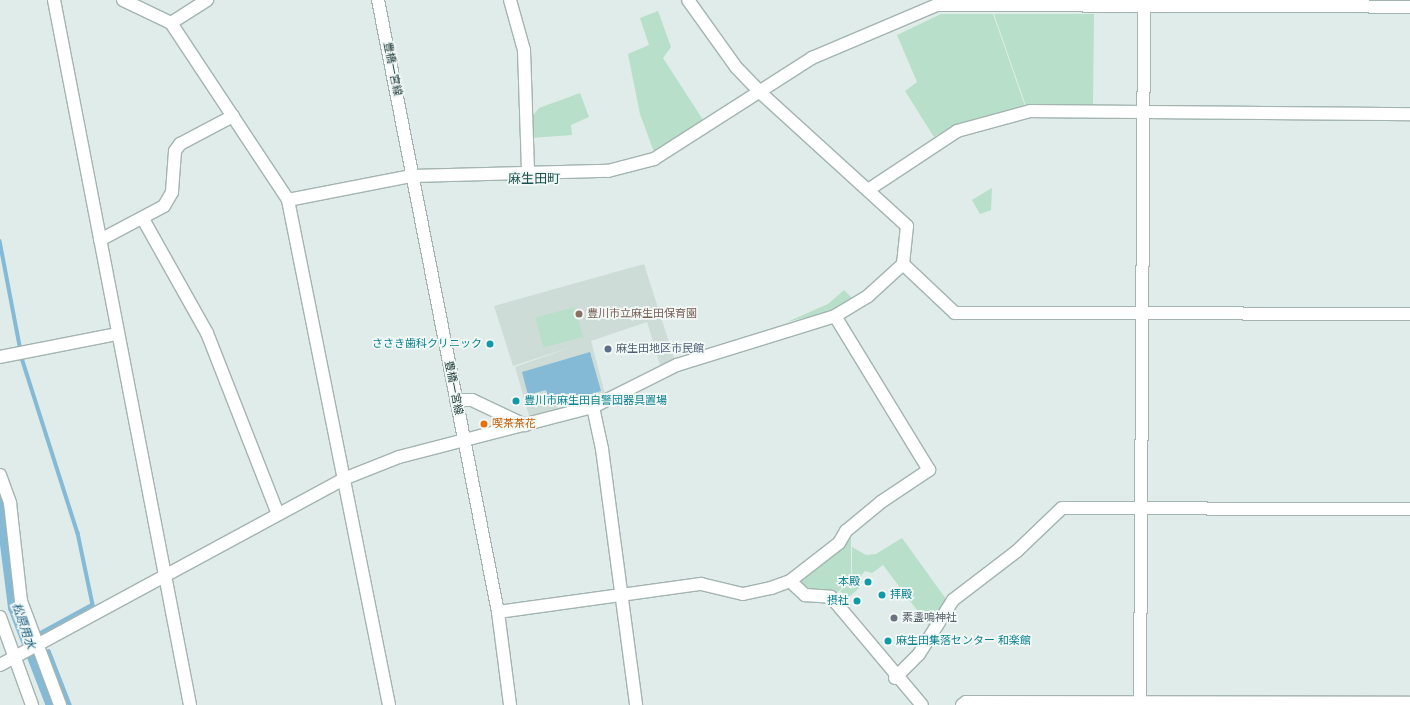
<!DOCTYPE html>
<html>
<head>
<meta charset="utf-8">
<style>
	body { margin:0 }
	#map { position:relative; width:1410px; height:705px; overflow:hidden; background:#e0ece9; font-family:Rubik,"Noto Sans JP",sans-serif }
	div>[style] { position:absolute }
	.built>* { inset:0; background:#cedcd8 }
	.green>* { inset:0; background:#b7dfc9; transform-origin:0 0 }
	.water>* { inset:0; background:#84bad5 }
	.stream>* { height:3.5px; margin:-1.75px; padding:0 1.75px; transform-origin:1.75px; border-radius:1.75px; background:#84bad5 }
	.canal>* { height:13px; margin:-6.5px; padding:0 6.5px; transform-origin:6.5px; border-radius:6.5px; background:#84bad5 }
	.roads { filter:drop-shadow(1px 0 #a3b4b1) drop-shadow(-1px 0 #a3b4b1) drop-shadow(0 1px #a3b4b1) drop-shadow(0 -1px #a3b4b1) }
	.minor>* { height:12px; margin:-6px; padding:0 6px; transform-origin:6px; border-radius:6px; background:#fff }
	.secondary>* { height:12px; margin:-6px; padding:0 6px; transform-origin:6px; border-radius:6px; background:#fff }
	.dots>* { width:11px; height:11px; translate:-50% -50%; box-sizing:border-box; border:2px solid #f1f8f6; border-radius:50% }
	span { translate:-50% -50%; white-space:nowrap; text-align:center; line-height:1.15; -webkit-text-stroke:3.5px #f1f8f6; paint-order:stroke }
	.street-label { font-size:11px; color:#203d3b }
	.education-label { font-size:11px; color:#785e54 }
	.left { translate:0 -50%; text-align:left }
	.culture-label { font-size:11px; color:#0d838f }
	.right { translate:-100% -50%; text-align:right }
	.service-label { font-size:11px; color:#4e5e75 }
	.food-label { font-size:11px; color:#c56008 }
	.worship-label { font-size:11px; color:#5b616d }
	.water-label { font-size:12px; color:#16597d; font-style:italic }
	.quarter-label { font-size:13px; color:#1a514d }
</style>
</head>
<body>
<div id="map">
	<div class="built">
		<div style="clip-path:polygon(644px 264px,675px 361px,661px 368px,647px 322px,591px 341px,605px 394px,589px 403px,530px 419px,515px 367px,572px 347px,513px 366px,494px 306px)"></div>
	</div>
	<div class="green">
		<div style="clip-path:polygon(658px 11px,671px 47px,663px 58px,705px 123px,654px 152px,640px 114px,628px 54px,649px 45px,640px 18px)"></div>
		<div style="clip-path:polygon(941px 14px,993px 14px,1025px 106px,955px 125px,934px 137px,905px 91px,917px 82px,897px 35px)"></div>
		<div style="clip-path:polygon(994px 14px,1094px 14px,1093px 106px,1026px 106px)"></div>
		<div style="clip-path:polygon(580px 93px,589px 117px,571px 125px,572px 135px,531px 138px,530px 119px,539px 108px)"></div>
		<div style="clip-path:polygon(992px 188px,991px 210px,980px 214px,972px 200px)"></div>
		<div style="clip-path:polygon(844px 290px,852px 298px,832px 311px,787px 322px,828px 304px)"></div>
		<div style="left:575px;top:307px;width:31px;height:41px;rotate:75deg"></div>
		<div style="clip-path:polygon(848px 536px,851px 538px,851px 580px,833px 596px,798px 584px,796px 582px)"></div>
		<div style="clip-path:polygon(902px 538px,946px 599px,929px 626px,883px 565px,872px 573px,865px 571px,857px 580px,859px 588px,848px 598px,840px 591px,852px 581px,852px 547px,866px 555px,876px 554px)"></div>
	</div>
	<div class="water">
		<div style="clip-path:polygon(590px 352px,601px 391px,551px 406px,546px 390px,528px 395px,522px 372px)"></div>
	</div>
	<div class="stream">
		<div style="left:0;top:241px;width:107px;rotate:79.2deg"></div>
		<div style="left:22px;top:358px;width:184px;rotate:72.3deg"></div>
		<div style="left:78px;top:533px;width:74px;rotate:78.2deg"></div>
		<div style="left:93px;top:605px;width:60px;rotate:151.3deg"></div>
		<div style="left:49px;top:651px;width:58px;rotate:68.7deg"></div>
	</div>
	<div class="canal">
		<div style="left:0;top:496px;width:112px;rotate:82.8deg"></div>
		<div style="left:14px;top:607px;width:105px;rotate:68.8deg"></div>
	</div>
	<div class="roads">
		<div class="minor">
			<div style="left:54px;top:0;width:718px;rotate:79.08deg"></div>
			<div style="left:123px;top:0;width:53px;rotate:25.6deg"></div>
			<div style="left:171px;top:23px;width:212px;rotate:56.5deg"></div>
			<div style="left:288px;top:200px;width:515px;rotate:78.69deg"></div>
			<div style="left:510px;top:0;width:52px;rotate:74.4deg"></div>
			<div style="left:524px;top:50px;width:123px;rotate:88.1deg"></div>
			<div style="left:171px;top:23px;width:43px;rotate:-32.6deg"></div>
			<div style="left:868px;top:190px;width:107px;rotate:-33.5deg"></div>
			<div style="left:957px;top:131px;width:76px;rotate:-15.3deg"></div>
			<div style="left:1030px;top:111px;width:380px;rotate:0.5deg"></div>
			<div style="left:288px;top:200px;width:126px;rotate:-11deg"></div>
			<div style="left:412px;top:176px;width:196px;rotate:-1.5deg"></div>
			<div style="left:608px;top:171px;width:48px;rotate:-14.6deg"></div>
			<div style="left:654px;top:159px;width:188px;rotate:-32.6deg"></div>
			<div style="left:812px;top:58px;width:136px;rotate:-23deg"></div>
			<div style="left:937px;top:5px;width:473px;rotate:0.2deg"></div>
			<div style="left:143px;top:219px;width:131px;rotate:60.7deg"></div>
			<div style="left:207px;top:333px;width:194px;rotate:68.6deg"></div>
			<div style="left:100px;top:240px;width:72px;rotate:-28deg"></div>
			<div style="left:164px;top:206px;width:16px;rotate:-60deg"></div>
			<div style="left:172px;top:192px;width:41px;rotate:-85.8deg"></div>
			<div style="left:175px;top:151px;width:9px;rotate:-54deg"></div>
			<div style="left:180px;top:144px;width:60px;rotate:-27.8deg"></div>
			<div style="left:903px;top:264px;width:71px;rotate:43.3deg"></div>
			<div style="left:955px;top:313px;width:455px;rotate:0.1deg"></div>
			<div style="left:0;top:357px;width:119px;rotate:-11.1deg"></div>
			<div style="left:456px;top:400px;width:16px"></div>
			<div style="left:472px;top:400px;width:59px;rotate:25.3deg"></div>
			<div style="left:593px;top:407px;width:43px;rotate:77.9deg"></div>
			<div style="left:602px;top:449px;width:258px;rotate:82.4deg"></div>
			<div style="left:0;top:475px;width:30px;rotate:70deg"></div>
			<div style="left:10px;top:503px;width:99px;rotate:83.6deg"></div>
			<div style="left:21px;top:601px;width:111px;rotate:69.4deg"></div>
			<div style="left:790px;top:581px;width:21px;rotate:43deg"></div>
			<div style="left:805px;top:595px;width:26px;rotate:4deg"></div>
			<div style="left:831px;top:597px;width:141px;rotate:49.9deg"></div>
			<div style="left:498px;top:612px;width:205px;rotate:-7.9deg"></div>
			<div style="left:701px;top:584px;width:43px;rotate:13.4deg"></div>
			<div style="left:743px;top:594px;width:29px;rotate:-12deg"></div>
			<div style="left:771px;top:588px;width:20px;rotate:-20deg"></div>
			<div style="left:790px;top:581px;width:62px;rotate:-37.8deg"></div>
			<div style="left:839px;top:543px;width:14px;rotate:-60deg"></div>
			<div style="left:846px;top:531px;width:45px;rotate:-39.6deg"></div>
			<div style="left:881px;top:502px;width:58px;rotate:-33.7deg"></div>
			<div style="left:929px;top:470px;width:180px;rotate:-121.4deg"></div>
			<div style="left:0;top:617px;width:94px;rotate:70deg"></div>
			<div style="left:0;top:665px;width:393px;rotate:-28.4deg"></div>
			<div style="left:346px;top:478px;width:57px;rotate:-21.6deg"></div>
			<div style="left:399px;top:457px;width:200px;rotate:-14.5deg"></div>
			<div style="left:593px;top:407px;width:94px;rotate:-26.6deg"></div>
			<div style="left:677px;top:365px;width:165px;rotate:-17.2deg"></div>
			<div style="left:835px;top:316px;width:39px;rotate:-31deg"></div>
			<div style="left:868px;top:296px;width:47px;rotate:-42.4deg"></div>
			<div style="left:903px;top:264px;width:38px;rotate:-84deg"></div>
			<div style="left:907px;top:226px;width:197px;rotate:-137.7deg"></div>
			<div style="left:761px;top:93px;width:36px;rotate:-134deg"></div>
			<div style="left:736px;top:67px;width:82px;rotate:-125.6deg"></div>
			<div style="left:895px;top:678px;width:34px;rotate:-45deg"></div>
			<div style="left:919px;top:654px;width:64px;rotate:-57.8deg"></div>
			<div style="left:953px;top:600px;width:81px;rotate:-37.4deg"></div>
			<div style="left:1017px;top:551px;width:62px;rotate:-43.7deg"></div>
			<div style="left:1062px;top:508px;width:348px;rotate:0.2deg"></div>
			<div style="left:1140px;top:703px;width:703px;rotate:-89.67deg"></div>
			<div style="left:962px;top:705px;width:5px;rotate:-37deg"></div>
			<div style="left:966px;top:702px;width:444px;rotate:0.1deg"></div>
		</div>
		<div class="secondary">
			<div style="left:378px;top:0;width:624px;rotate:78.91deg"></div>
			<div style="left:498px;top:612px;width:94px;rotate:82.6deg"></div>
			<div style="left:1140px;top:703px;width:2px;rotate:90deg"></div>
		</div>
	</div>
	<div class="dots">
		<div style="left:579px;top:314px;background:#8d6e63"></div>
		<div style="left:490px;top:344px;background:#0f9aa8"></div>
		<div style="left:608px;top:349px;background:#5c6f8a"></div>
		<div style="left:516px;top:401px;background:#0f9aa8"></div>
		<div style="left:484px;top:424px;background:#e8710a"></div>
		<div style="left:868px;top:582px;background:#0f9aa8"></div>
		<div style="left:882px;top:595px;background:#0f9aa8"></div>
		<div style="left:857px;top:601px;background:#0f9aa8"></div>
		<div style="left:894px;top:618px;background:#6b7280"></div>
		<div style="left:888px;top:641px;background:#0f9aa8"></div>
	</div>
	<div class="street-label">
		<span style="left:392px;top:69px;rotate:79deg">豊橋一宮線</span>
		<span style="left:453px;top:388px;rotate:79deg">豊橋一宮線</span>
	</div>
	<div class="education-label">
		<span class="left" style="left:587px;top:314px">豊川市立麻生田保育園</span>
	</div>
	<div class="culture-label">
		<span class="right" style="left:482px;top:344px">ささき歯科クリニック</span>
		<span class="left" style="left:524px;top:401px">豊川市麻生田自警団器具置場</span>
		<span class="right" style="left:860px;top:582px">本殿</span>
		<span class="left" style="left:890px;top:595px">拝殿</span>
		<span class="right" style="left:849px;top:601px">摂社</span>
		<span class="left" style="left:896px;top:641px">麻生田集落センター 和楽館</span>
	</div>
	<div class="service-label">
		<span class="left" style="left:616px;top:349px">麻生田地区市民館</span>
	</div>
	<div class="food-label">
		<span class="left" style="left:492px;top:424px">喫茶茶花</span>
	</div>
	<div class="worship-label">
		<span class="left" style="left:902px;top:618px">素盞嗚神社</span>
	</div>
	<div class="water-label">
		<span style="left:23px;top:626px;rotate:71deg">松原用水</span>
	</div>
	<div class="quarter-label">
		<span style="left:534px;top:179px">麻生田町</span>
	</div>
</div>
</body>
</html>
